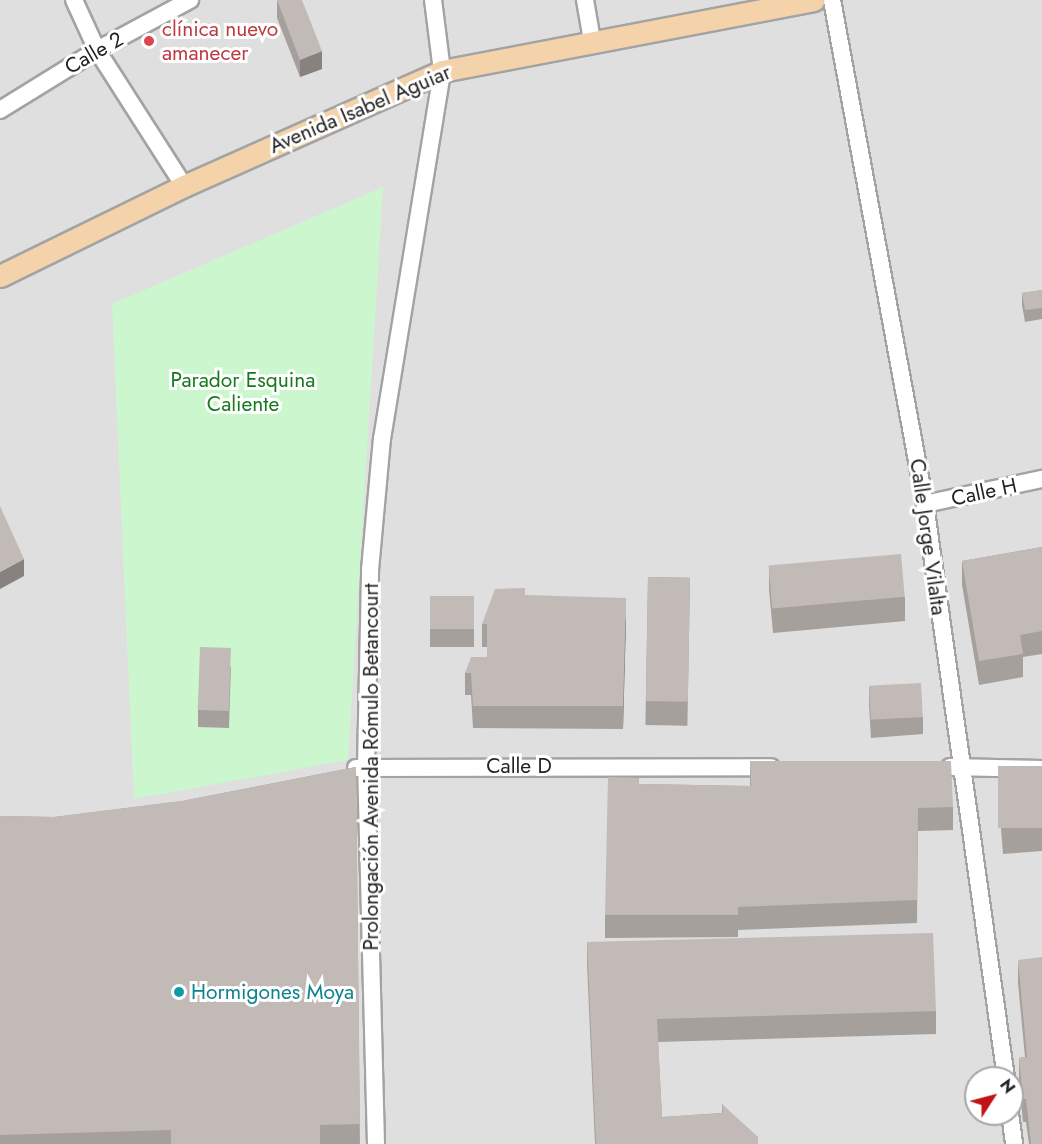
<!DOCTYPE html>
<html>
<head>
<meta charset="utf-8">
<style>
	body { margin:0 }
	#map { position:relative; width:1042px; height:1144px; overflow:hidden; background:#f1eee9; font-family:Jost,sans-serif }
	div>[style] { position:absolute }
	.residential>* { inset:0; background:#e0dfdf }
	.park>* { inset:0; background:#ccf6ce }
	.roads { filter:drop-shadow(2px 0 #a3a3a3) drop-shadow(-2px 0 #a3a3a3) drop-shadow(0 2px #a3a3a3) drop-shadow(0 -2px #a3a3a3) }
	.minor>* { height:16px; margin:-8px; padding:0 8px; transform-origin:8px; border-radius:8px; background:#fff }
	.major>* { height:21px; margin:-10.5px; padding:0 10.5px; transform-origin:10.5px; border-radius:10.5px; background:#f4d3ab }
	.wall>* { inset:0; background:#a6a09d; transform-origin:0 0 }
	.shaded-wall>* { inset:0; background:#87827f }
	.building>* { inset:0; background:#c1bab6; transform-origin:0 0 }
	.dots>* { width:16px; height:16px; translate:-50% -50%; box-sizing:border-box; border:3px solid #fff; border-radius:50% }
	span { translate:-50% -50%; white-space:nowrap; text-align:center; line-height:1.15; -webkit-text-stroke:6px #fff; paint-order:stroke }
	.health-label { font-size:21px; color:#be3a42 }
	.left { translate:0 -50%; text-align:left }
	.street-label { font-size:21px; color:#222 }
	.park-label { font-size:21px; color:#16791c }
	.culture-label { font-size:21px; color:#0d838f }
	.north { position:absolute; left:964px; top:1066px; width:60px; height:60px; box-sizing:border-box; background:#fff; border:2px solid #a7a7a7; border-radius:50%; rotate:54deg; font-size:16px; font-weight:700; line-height:24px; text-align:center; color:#222 }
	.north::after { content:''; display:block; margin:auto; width:21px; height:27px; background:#c11216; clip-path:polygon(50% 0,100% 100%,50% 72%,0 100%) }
</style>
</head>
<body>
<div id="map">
	<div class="residential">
		<div style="clip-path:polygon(evenodd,0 0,1042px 0,1042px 1144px,0 1144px,0 0,976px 1078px,1012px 1078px,1012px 1114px,976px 1114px,976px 1078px)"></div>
	</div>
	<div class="park">
		<div style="clip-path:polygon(383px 187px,348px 760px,134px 799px,112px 304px)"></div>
	</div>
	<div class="roads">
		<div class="minor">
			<div style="left:74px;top:0;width:55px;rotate:65.3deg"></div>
			<div style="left:97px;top:50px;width:161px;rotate:57.4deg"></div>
			<div style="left:585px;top:0;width:41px;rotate:80.1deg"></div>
			<div style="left:832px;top:0;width:513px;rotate:79.55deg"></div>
			<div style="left:925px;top:504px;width:580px;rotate:81.97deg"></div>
			<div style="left:0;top:110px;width:114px;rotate:-31.7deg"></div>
			<div style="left:97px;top:50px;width:106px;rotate:-28.3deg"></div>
			<div style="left:925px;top:504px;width:120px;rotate:-12.1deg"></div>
			<div style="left:950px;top:767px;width:92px;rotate:1.2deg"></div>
			<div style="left:356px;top:768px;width:415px;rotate:-0.1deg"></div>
			<div style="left:1010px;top:1114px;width:30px;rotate:82deg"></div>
			<div style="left:376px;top:1144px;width:378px;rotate:-91.5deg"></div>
			<div style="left:366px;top:766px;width:196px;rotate:-88.8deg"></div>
			<div style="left:370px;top:570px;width:132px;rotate:-84.8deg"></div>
			<div style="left:382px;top:439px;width:373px;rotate:-80.7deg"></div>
			<div style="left:442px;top:71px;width:72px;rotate:-97.2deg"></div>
		</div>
		<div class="major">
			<div style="left:0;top:276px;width:205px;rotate:-26.1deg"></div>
			<div style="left:184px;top:186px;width:282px;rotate:-24deg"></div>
			<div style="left:442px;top:71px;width:378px;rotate:-10.8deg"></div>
		</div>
	</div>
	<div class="wall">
		<div style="clip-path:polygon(277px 0,322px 69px,300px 77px,277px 18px)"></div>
		<div style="clip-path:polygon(1042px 290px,1042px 319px,1025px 322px,1022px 305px,1022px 293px)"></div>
		<div style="clip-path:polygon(1042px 547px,1042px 654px,1023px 657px,1023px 677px,979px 685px,962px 585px,962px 561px)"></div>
		<div style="clip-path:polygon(769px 566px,905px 597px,905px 621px,773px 633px,769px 589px)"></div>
		<div style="left:648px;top:577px;width:42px;height:148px;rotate:1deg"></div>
		<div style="clip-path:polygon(525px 595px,626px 621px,623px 729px,473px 728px,471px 695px,465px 695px,465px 673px,487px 657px,487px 647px,482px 647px,482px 624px)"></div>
		<div style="left:430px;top:596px;width:44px;height:51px"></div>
		<div style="clip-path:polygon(231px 666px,229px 728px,198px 727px,198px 710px)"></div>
		<div style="clip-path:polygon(869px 687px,923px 717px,923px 734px,871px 738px,869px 705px)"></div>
		<div style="clip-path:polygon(750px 761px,953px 807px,953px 830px,918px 831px,917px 923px,738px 930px,738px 937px,605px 938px,605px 915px,639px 784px,750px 786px)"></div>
		<div style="clip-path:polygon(1042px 766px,1042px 851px,1003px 854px,998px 792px,998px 769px)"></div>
		<div style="clip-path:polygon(356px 767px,360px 1144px,0 1144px,0 816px,54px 817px,182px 801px)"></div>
		<div style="clip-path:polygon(587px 942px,936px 1011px,936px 1034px,658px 1042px,662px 1117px,722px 1113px,722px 1104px,758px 1144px,595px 1144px,587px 965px)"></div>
		<div style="clip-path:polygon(1018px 960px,1042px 1144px,1029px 1144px,1026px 1122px,1023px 1122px,1019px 1080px,1019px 1058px,1025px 1057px,1018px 983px)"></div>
	</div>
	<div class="shaded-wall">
		<div style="clip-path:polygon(322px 51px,322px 69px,300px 77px,300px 60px)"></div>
		<div style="clip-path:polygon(24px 559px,24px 576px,0 589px,0 572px)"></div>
		<div style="clip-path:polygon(626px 598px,626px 621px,623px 729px,623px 706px)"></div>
	</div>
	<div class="building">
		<div style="clip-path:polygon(277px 0,302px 0,322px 51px,300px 60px)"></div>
		<div style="clip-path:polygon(1042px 290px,1042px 308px,1025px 310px,1022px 293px)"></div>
		<div style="clip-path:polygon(0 506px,24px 559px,0 572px)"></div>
		<div style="clip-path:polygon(1042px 547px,1042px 631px,1020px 635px,1023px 654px,979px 661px,962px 561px)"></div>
		<div style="left:901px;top:554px;width:43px;height:133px;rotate:85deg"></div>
		<div style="left:648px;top:577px;width:42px;height:124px;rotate:1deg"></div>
		<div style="clip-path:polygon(525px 588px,525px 595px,626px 598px,623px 706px,473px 706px,471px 673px,465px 673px,471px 657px,487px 657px,487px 624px,482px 624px,495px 589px)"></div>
		<div style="left:430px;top:596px;width:44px;height:33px"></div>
		<div style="left:200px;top:647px;width:31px;height:63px;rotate:2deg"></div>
		<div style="left:921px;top:683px;width:34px;height:52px;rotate:87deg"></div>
		<div style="clip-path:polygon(750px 761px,951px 761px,953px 807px,918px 808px,917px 900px,738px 907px,738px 915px,605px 915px,608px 777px,639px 778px,639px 784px,751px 786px)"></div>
		<div style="left:1042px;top:766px;width:62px;height:44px;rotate:90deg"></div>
		<div style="clip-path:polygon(356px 767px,360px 1124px,320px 1125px,320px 1144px,171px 1144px,171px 1130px,0 1135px,0 816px,54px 817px,182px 801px)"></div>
		<div style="clip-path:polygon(933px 933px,936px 1011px,657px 1019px,662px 1117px,723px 1113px,722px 1104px,758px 1137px,758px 1144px,596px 1144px,587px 942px)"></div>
		<div style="clip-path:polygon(1042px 957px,1042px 1144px,1031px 1144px,1026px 1099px,1023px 1099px,1019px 1058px,1027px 1057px,1018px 960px)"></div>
	</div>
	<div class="dots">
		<div style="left:149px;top:41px;background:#e0444e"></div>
		<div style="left:179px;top:992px;background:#0f9aa8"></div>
	</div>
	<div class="health-label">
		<span class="left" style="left:162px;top:41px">clínica nuevo<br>amanecer</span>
	</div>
	<div class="street-label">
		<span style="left:94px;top:53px;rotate:-30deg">Calle 2</span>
		<span style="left:360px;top:109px;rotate:-23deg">Avenida Isabel Aguiar</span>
		<span style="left:984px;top:492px;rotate:-12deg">Calle H</span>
		<span style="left:928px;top:537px;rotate:82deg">Calle Jorge Vilalta</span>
		<span style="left:519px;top:766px">Calle D</span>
		<span style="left:371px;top:767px;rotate:-90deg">Prolongación Avenida Rómulo Betancourt</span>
	</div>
	<div class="park-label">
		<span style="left:243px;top:392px">Parador Esquina<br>Caliente</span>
	</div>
	<div class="culture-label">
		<span class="left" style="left:191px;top:992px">Hormigones Moya</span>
	</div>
	<div class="north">N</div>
</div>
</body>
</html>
